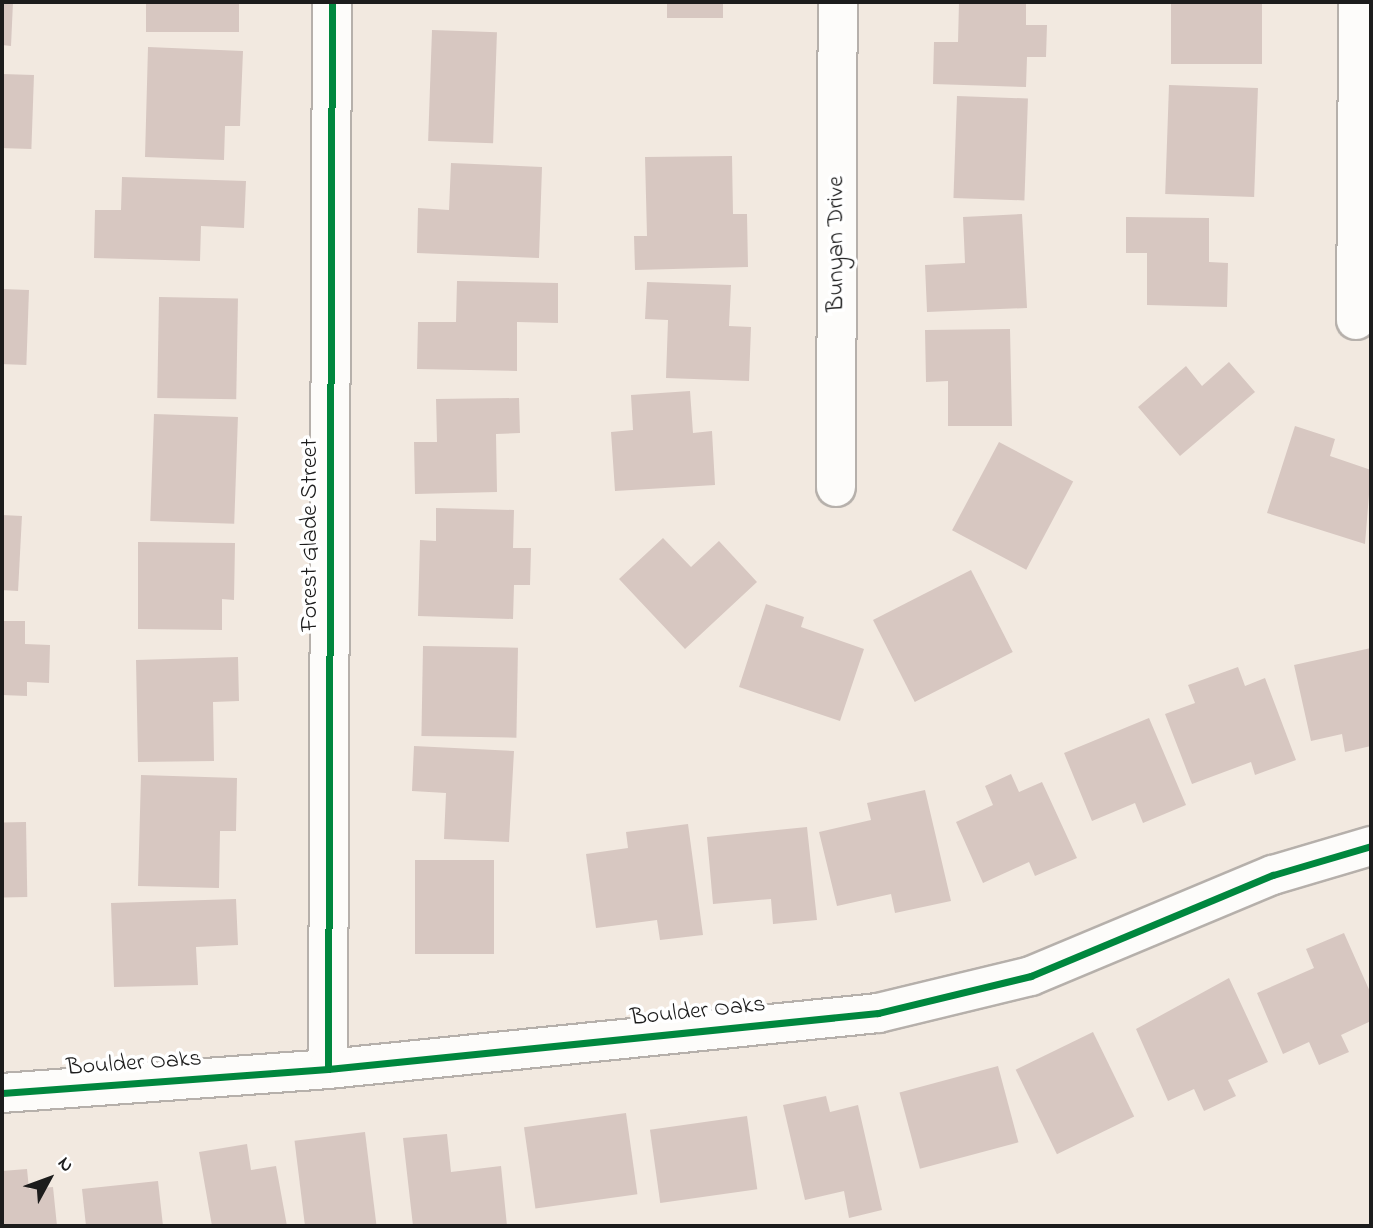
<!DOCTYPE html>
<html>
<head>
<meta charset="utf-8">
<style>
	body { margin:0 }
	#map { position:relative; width:1373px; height:1228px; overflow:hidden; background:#f2e9e0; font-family:"Indie Flower",sans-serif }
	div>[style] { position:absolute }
	.building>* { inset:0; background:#d7c7c1; transform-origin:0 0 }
	.roads { filter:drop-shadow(2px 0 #b6b0ab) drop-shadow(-2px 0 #b6b0ab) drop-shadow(0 2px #b6b0ab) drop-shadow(0 -2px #b6b0ab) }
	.street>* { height:38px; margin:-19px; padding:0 19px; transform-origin:19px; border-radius:19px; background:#fdfcfa }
	.cycleway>* { height:7px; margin:-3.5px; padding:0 3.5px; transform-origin:3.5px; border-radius:3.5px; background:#00873e }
	span { translate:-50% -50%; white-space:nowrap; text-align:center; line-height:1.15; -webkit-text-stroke:7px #fff; paint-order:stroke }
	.street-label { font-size:24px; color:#1c1c1c }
	.frame { position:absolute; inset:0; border:4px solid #1c1c1c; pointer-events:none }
	.north { position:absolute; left:14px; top:1144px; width:70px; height:70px; -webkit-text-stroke:5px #fff; paint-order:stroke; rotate:49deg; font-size:19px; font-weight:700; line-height:28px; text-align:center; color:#1c1c1c }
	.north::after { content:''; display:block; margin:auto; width:24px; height:32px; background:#1c1c1c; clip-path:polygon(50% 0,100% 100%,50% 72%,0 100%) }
</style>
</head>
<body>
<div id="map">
	<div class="building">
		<div style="clip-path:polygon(2px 2px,13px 2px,11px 46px,2px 45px)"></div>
		<div style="left:146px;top:2px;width:93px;height:30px"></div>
		<div style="left:667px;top:2px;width:56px;height:16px"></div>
		<div style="clip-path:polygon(959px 2px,1026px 2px,1026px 25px,1047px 25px,1046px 57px,1027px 57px,1026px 87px,933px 84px,934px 42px,958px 42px)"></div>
		<div style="left:1171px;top:2px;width:91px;height:62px"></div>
		<div style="left:432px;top:30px;width:65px;height:111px;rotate:2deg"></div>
		<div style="clip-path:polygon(148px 47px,243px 51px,240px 126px,225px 126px,224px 160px,145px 157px)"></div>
		<div style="left:2px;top:74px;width:32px;height:74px;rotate:2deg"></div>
		<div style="left:1169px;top:85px;width:89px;height:109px;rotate:2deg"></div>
		<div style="left:957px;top:96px;width:71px;height:102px;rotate:2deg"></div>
		<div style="clip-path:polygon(732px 156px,733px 214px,747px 214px,748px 267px,635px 270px,634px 236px,647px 236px,645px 157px)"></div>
		<div style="clip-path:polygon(451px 163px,542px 167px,539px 258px,417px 253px,418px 208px,449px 210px)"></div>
		<div style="clip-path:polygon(122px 177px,246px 181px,244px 228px,201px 226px,200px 261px,94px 258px,95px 210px,121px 210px)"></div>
		<div style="clip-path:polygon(1022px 214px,1027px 308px,927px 312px,925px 265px,965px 263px,963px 217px)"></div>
		<div style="clip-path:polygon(1126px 217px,1209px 218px,1209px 262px,1228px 263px,1227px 307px,1147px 305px,1147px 253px,1126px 253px)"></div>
		<div style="clip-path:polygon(457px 281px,558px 283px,558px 323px,517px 322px,517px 371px,417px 369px,418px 322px,456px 322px)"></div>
		<div style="clip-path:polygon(647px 282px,731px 285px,729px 326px,751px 327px,749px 381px,666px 378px,668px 320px,645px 319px)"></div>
		<div style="left:2px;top:289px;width:27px;height:75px;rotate:2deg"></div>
		<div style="left:159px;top:297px;width:79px;height:101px;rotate:1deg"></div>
		<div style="clip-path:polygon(1010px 329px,1012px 426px,948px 426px,948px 381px,926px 382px,925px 330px)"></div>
		<div style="clip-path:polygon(1229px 362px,1255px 392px,1180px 456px,1138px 407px,1186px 366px,1202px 386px)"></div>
		<div style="clip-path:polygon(690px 391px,693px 433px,712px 431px,715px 485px,615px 491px,611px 432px,633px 430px,631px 395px)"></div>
		<div style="clip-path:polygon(519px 398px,520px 433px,496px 434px,497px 492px,415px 494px,414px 442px,437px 442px,436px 399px)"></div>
		<div style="left:154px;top:414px;width:84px;height:107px;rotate:2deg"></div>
		<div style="clip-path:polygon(1295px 426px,1335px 439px,1330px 456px,1371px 470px,1365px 544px,1267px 513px)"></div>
		<div style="left:999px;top:442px;width:84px;height:100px;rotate:28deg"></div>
		<div style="clip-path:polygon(436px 508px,514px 510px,513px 548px,531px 548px,530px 585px,514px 585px,513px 619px,418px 616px,420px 540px,436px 541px)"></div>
		<div style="left:2px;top:515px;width:20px;height:75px;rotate:3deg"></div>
		<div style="clip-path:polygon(663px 538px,691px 567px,719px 541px,757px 582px,685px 649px,619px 579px)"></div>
		<div style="clip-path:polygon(138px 542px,235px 543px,234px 600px,222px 599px,222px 630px,138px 629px)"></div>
		<div style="left:971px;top:570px;width:92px;height:110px;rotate:63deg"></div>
		<div style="clip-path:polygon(766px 604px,804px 617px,801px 627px,864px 649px,840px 721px,739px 687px)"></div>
		<div style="clip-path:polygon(2px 621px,25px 621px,25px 644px,50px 645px,49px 683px,27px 682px,27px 696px,2px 695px)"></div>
		<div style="left:423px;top:646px;width:95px;height:90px;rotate:1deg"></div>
		<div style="clip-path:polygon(1371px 648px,1371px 746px,1345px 752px,1342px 734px,1311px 741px,1294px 665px)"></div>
		<div style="clip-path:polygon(238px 657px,239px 701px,213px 702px,214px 761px,138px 762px,136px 660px)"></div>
		<div style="clip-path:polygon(1238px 667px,1245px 686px,1265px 678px,1296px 760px,1255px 775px,1251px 762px,1192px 784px,1165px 714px,1195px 703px,1188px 685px)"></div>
		<div style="clip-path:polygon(1149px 718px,1186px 805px,1143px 823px,1135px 803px,1092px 821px,1064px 753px)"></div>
		<div style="clip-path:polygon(414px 746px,514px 751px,509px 842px,444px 839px,446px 793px,412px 791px)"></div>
		<div style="clip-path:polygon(1011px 774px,1019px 792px,1042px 782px,1077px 858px,1035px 876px,1029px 862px,983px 883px,956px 822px,993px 805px,985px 786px)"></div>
		<div style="clip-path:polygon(141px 775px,237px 778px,236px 831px,220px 831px,219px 888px,138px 886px)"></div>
		<div style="clip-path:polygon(925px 790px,951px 901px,895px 913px,891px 894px,837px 906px,819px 832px,871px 820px,867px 803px)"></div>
		<div style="left:26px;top:822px;width:75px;height:24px;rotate:89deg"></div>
		<div style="clip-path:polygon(688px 824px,703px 935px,660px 940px,657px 920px,596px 928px,586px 854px,628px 848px,626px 832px)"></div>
		<div style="clip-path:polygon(807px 827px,817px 920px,773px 924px,771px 899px,713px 904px,707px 837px)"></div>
		<div style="left:415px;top:860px;width:79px;height:94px"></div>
		<div style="clip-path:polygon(236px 899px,238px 945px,196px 947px,198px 985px,114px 987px,111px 903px)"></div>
		<div style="clip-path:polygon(1344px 933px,1371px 994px,1371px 1021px,1341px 1035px,1349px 1052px,1319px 1065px,1309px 1042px,1283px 1054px,1257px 993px,1314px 968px,1306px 949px)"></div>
		<div style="clip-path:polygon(1229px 978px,1268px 1062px,1228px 1080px,1236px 1096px,1204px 1111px,1194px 1089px,1168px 1101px,1136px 1029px)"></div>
		<div style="left:1093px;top:1032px;width:94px;height:86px;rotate:64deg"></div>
		<div style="left:998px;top:1066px;width:79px;height:102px;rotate:75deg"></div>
		<div style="clip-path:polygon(826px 1096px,830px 1112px,858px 1105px,882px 1210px,849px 1218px,844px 1191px,805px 1200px,783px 1105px)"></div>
		<div style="left:626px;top:1113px;width:82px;height:103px;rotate:82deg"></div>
		<div style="left:747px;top:1116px;width:74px;height:98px;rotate:82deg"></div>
		<div style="left:365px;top:1132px;width:95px;height:71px;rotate:83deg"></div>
		<div style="clip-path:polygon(447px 1134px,451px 1172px,501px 1166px,507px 1226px,413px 1226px,403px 1138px)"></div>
		<div style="clip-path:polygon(247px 1144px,251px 1170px,276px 1166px,287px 1226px,212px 1226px,199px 1152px)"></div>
		<div style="clip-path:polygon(27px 1169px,29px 1189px,53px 1187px,57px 1226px,2px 1226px,2px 1171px)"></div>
		<div style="clip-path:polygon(158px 1181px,163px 1226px,86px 1226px,82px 1189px)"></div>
	</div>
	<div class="roads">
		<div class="street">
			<div style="left:1356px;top:320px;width:318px;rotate:-89.6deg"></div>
			<div style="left:836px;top:487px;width:485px;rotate:-89.8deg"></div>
			<div style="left:328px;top:1069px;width:1067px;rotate:-89.79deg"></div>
			<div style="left:2px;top:1093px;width:327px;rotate:-4.2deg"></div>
			<div style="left:328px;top:1069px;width:553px;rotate:-5.81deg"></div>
			<div style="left:878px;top:1013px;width:157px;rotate:-13.6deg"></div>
			<div style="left:1031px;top:976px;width:262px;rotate:-22.7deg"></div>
			<div style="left:1273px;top:875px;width:102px;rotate:-16.5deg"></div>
		</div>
	</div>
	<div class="cycleway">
		<div style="left:328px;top:1069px;width:1067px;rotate:-89.79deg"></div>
		<div style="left:2px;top:1093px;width:327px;rotate:-4.2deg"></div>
		<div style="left:328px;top:1069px;width:553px;rotate:-5.81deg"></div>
		<div style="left:878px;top:1013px;width:157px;rotate:-13.6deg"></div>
		<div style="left:1031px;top:976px;width:262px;rotate:-22.7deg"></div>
		<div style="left:1273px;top:875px;width:102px;rotate:-16.5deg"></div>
	</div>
	<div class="street-label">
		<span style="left:837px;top:244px;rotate:-90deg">Bunyan Drive</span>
		<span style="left:311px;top:535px;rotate:-90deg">Forest Glade Street</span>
		<span style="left:698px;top:1012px;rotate:-6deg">Boulder Oaks</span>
		<span style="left:134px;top:1064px;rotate:-4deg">Boulder Oaks</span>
	</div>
	<div class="frame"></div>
	<div class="north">N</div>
</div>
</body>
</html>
